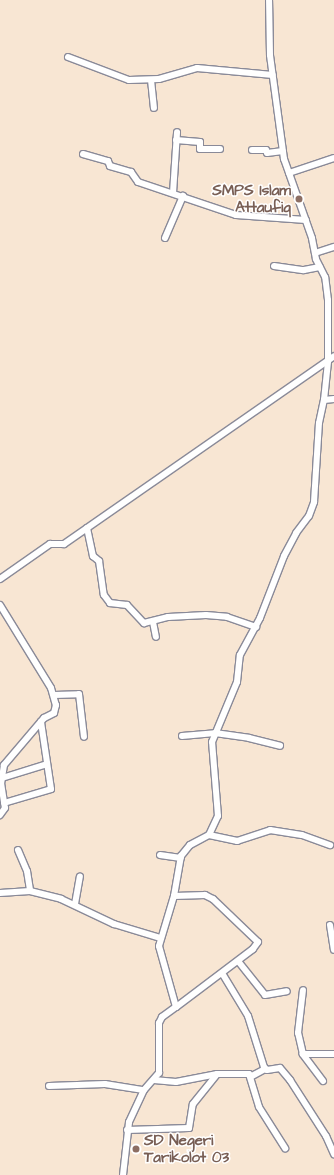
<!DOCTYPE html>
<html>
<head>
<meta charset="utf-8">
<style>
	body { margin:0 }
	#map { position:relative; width:334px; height:1175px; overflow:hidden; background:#f8e6d3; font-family:"Architects Daughter",sans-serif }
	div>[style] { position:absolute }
	.roads { filter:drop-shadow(1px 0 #8a8a98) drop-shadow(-1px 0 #8a8a98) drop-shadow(0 1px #8a8a98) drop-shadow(0 -1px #8a8a98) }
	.minor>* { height:6px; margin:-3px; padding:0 3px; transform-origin:3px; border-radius:3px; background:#fff }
	.dots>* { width:11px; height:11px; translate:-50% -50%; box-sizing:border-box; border:2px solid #fff; border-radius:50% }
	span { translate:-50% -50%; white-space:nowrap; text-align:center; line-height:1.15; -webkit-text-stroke:3px #fff; paint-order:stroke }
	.education-label { font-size:15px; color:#785e54; font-weight:700 }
	.right { translate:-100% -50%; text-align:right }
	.left { translate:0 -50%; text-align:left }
</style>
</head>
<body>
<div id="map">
	<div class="roads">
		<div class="minor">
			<div style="left:68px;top:57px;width:65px;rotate:20.7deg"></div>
			<div style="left:129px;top:80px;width:30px;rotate:-2deg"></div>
			<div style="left:159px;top:79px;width:40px;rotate:-16deg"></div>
			<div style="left:197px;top:68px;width:76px;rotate:5.3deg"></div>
			<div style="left:151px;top:80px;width:28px;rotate:84deg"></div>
			<div style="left:176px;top:140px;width:24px;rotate:5deg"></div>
			<div style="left:200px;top:142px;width:7px;rotate:90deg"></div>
			<div style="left:200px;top:149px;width:20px"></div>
			<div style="left:252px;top:150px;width:14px"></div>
			<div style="left:266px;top:150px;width:3px;rotate:72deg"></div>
			<div style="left:267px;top:153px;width:16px;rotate:-7deg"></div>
			<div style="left:83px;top:154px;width:26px;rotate:16deg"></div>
			<div style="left:108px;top:161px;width:5px;rotate:68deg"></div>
			<div style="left:110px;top:166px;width:22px;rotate:16deg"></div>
			<div style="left:131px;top:172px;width:12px;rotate:55deg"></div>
			<div style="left:138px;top:182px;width:103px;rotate:18.6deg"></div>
			<div style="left:236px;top:215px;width:70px;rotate:4.1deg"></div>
			<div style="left:289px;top:173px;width:47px;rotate:-18.4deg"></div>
			<div style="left:173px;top:193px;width:61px;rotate:-86.2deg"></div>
			<div style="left:165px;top:238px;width:46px;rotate:-66.8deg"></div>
			<div style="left:315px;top:253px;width:20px;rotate:-18deg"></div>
			<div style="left:274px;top:266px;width:30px;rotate:8deg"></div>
			<div style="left:304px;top:270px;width:16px;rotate:-11deg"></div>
			<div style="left:324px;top:400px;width:10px;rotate:-6deg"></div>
			<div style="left:87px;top:528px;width:29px;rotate:78deg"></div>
			<div style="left:93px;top:556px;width:8px;rotate:40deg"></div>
			<div style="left:99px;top:561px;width:34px;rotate:82deg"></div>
			<div style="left:104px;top:595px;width:10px;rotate:53deg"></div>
			<div style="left:110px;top:603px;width:17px;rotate:7deg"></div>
			<div style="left:127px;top:605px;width:25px;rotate:47deg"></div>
			<div style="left:144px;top:623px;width:25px;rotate:-14deg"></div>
			<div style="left:168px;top:617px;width:38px;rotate:-3deg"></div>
			<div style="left:206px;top:615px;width:21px;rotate:5deg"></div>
			<div style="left:227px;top:617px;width:31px;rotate:19deg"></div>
			<div style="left:0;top:579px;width:61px;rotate:-35deg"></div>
			<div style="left:50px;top:544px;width:14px"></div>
			<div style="left:64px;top:544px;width:329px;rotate:-34.8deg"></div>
			<div style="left:0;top:605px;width:97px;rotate:58.4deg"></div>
			<div style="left:51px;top:688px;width:18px;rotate:74deg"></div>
			<div style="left:56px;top:705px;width:8px;rotate:104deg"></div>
			<div style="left:54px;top:713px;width:11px;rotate:153deg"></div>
			<div style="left:44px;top:718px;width:62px;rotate:130.4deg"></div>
			<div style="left:4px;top:765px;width:18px;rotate:99deg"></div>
			<div style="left:1px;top:783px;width:25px;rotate:81deg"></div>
			<div style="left:5px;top:808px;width:9px;rotate:126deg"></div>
			<div style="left:153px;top:622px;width:15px;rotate:79deg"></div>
			<div style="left:54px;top:695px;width:25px;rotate:-2deg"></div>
			<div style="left:79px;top:694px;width:43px;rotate:83.4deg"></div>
			<div style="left:182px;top:736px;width:33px;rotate:-5deg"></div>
			<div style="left:215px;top:733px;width:34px;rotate:8deg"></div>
			<div style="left:249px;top:738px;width:32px;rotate:14deg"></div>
			<div style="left:2px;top:778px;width:47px;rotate:-17.3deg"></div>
			<div style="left:4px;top:803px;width:49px;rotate:-16.6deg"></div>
			<div style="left:51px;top:789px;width:68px;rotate:-98.5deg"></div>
			<div style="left:209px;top:835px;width:29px;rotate:12deg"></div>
			<div style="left:237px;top:841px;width:35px;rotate:-18deg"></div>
			<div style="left:270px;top:830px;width:32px;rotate:9deg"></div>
			<div style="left:302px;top:835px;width:30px;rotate:20deg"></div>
			<div style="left:18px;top:850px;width:23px;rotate:67deg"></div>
			<div style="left:27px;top:871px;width:20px;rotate:81deg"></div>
			<div style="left:160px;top:855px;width:21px;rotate:8deg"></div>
			<div style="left:0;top:893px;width:30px;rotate:-4deg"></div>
			<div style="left:30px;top:891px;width:32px;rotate:14deg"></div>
			<div style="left:61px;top:899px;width:59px;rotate:25.3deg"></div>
			<div style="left:114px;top:924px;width:48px;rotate:16.9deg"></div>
			<div style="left:174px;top:896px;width:31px;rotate:-2deg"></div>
			<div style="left:205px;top:895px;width:9px;rotate:27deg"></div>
			<div style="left:213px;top:899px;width:62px;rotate:43.7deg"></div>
			<div style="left:258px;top:942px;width:9px;rotate:126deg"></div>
			<div style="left:253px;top:949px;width:96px;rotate:143deg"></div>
			<div style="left:75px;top:904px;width:28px;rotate:-80deg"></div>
			<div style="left:330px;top:925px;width:25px;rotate:81deg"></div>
			<div style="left:238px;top:961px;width:43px;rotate:51.5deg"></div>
			<div style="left:265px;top:995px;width:22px;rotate:-10deg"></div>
			<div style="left:222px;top:973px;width:50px;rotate:58.8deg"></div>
			<div style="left:248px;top:1016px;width:53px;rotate:72.6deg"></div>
			<div style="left:264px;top:1067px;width:4px;rotate:45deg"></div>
			<div style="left:267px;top:1070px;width:13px;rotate:-9deg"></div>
			<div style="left:280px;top:1068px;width:16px;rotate:50deg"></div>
			<div style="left:290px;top:1080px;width:67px;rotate:57.3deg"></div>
			<div style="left:326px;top:1136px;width:20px;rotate:66deg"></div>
			<div style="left:303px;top:1054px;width:22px;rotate:-103deg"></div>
			<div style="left:298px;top:1033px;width:43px;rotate:-83.4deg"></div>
			<div style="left:252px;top:1076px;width:15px;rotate:-28deg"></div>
			<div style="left:154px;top:1080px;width:22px;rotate:5deg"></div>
			<div style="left:176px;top:1082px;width:42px;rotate:-11deg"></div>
			<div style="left:217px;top:1074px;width:32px"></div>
			<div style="left:249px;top:1074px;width:34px;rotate:73deg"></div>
			<div style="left:259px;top:1107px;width:49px;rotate:57.6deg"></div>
			<div style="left:323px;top:1081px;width:34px;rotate:-127deg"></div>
			<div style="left:303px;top:1054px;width:31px"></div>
			<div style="left:49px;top:1086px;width:56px;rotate:-2deg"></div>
			<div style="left:105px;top:1084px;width:39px;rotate:9deg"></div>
			<div style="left:127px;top:1130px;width:62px;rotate:-1.8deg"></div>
			<div style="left:189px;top:1128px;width:24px;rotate:-81deg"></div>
			<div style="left:193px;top:1104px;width:38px;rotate:-51deg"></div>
			<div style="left:123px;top:1175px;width:53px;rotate:-83.5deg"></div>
			<div style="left:129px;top:1122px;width:35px;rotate:-65deg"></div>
			<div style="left:144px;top:1090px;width:23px;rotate:-49deg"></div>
			<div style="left:159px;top:1073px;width:50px;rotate:-90deg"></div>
			<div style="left:159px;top:1023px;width:7px;rotate:-63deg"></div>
			<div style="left:162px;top:1017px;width:17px;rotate:-36deg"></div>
			<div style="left:176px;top:1007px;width:63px;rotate:-105.6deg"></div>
			<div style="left:159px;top:946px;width:52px;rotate:-73.3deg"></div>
			<div style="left:174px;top:896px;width:41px;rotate:-80.1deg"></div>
			<div style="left:181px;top:856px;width:14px;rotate:-51deg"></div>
			<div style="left:190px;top:845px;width:21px;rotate:-28deg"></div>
			<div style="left:209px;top:835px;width:21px;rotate:-65deg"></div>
			<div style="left:218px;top:816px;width:74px;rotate:-94.6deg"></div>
			<div style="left:212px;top:742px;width:65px;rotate:-67.4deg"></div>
			<div style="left:237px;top:682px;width:27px;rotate:-84deg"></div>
			<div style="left:240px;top:655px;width:42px;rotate:-61.6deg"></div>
			<div style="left:260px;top:618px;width:66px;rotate:-68.8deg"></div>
			<div style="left:284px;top:556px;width:26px;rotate:-62deg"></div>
			<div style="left:296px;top:533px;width:21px;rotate:-53deg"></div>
			<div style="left:309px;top:516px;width:15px;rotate:-70deg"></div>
			<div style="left:314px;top:502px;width:79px;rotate:-86.4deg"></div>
			<div style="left:319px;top:423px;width:24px;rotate:-78deg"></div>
			<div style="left:324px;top:400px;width:39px;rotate:-84deg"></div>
			<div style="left:328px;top:361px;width:61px;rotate:-90deg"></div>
			<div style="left:328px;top:300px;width:23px;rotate:-97deg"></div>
			<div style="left:325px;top:277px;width:20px;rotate:-117deg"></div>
			<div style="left:316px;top:259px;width:21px;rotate:-101deg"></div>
			<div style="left:312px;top:238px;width:84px;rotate:-109.5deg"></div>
			<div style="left:284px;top:159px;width:105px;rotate:-97.7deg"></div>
			<div style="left:270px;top:55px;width:55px;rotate:-91deg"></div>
		</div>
	</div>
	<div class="dots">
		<div style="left:299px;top:199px;background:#8d6e63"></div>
		<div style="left:136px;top:1149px;background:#8d6e63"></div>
	</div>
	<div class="education-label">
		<span class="right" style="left:291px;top:199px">SMPS Islam<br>Attaufiq</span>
		<span class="left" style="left:144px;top:1149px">SD Negeri<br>Tarikolot 03</span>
	</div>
</div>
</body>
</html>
